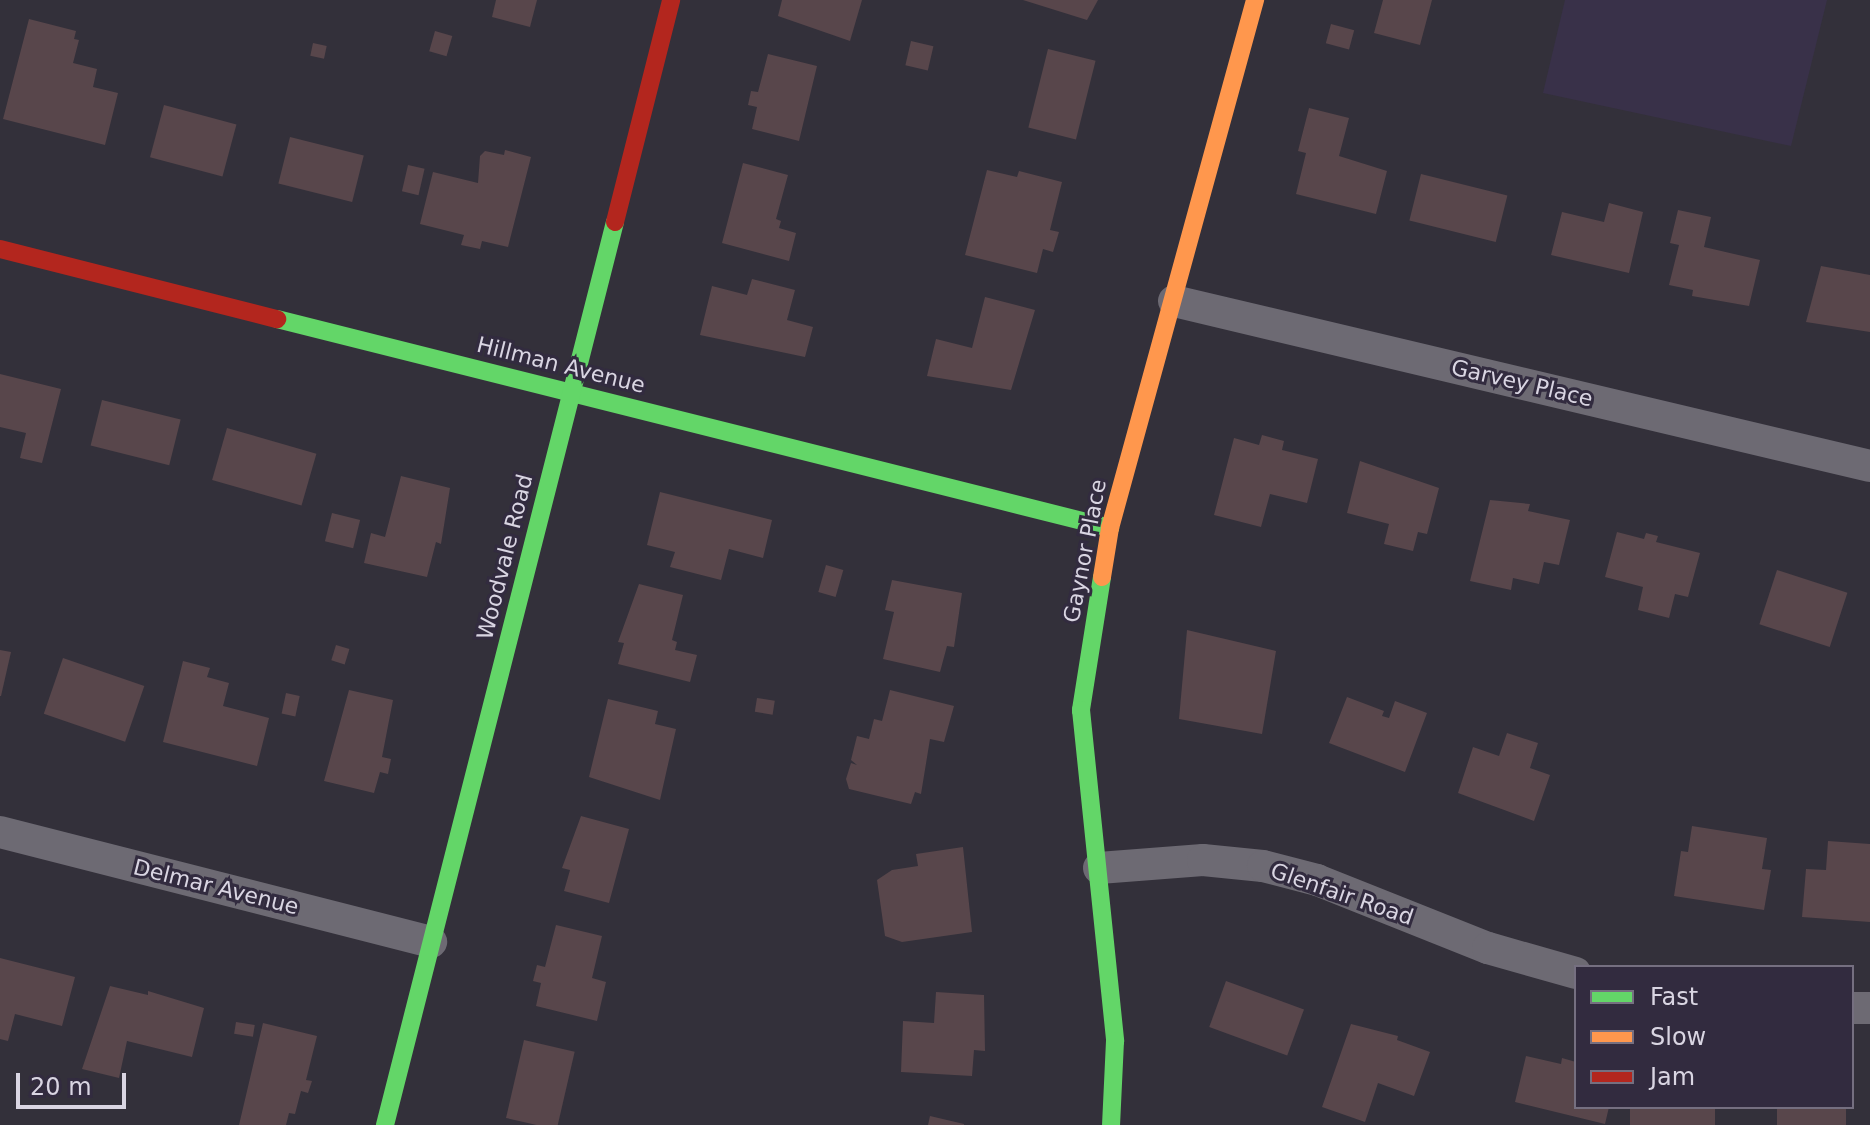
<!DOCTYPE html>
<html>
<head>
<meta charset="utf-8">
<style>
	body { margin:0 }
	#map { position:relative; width:1870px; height:1125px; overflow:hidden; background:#33303a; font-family:"DejaVu Sans",sans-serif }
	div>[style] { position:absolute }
	.built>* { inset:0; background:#393149 }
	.building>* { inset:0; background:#58464b; transform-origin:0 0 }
	.street>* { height:32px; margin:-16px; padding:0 16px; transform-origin:16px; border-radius:16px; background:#6d6a73 }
	.fast>* { height:18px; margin:-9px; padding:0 9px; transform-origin:9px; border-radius:9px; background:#63d668 }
	.slow>* { height:18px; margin:-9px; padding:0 9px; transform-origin:9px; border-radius:9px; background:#ff974d }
	.jam>* { height:18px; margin:-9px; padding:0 9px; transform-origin:9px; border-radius:9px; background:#b3261e }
	span { translate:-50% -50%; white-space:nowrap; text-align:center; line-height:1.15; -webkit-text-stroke:6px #322b3f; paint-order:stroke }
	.street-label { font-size:22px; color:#d9d5e2 }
	.legend { position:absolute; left:1574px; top:965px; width:280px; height:144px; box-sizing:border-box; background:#322b3f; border:2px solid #756f80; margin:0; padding:10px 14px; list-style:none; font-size:24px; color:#d9d5e2 }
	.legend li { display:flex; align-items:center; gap:16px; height:40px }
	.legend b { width:40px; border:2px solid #756f80 }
	.scale { position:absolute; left:16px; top:1073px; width:110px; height:36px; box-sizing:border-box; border:4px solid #d9d5e2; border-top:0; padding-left:10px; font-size:24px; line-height:28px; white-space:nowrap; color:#d9d5e2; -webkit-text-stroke:6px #322b3f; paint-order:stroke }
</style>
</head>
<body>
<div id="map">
	<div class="built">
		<div style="clip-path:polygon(1565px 0,1827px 0,1791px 146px,1543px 93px)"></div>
	</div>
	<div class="building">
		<div style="clip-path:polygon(496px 0,537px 0,530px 27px,492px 17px)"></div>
		<div style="clip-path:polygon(782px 0,862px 0,850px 41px,778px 16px)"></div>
		<div style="clip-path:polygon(1023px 0,1098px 0,1087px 20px)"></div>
		<div style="clip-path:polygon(1383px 0,1432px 0,1420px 45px,1374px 33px)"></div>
		<div style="clip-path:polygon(29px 19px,76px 31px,74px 39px,79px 40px,73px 63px,97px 69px,93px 87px,118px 93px,105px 145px,3px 119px)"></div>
		<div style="left:1331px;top:24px;width:24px;height:20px;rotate:15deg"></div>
		<div style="left:435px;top:31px;width:18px;height:21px;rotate:16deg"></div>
		<div style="left:911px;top:41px;width:23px;height:25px;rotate:13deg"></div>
		<div style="left:313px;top:43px;width:14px;height:13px;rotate:12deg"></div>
		<div style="left:1048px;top:49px;width:49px;height:81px;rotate:14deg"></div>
		<div style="clip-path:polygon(768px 54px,817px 66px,799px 141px,752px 129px,757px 107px,748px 105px,751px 91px,758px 92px)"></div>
		<div style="left:164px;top:105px;width:75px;height:54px;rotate:15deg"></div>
		<div style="clip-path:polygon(1309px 108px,1349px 118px,1339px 156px,1387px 171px,1376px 214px,1296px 194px,1306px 153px,1298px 151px)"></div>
		<div style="left:290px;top:137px;width:76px;height:48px;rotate:14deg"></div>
		<div style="clip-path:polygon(505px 150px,531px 157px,508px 247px,482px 241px,480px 249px,461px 245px,464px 235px,420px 224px,433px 172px,478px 183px,480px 156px,485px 151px,504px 155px)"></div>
		<div style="clip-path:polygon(743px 163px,788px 175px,776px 219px,781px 221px,779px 228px,796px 233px,789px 261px,722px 243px)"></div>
		<div style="left:408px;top:165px;width:17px;height:27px;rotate:13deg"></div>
		<div style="clip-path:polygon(987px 170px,1017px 177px,1019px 171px,1062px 182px,1050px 230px,1059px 232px,1053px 252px,1043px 249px,1037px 273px,965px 255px)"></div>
		<div style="left:1421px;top:174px;width:89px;height:48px;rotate:14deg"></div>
		<div style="clip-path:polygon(1609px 203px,1643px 212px,1629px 273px,1551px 255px,1562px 212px,1604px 222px)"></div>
		<div style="clip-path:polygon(1678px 210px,1711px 217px,1704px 247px,1760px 260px,1749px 306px,1692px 296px,1693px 290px,1669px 285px,1679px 245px,1670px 243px)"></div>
		<div style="clip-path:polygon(1821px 266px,1870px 275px,1870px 332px,1806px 322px)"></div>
		<div style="clip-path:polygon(752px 279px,795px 290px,787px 320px,813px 327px,805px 357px,700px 335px,712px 286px,747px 295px)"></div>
		<div style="clip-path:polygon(985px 297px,1035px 310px,1011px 390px,927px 376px,936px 339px,972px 348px)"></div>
		<div style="clip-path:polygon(0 374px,61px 389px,42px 463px,20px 458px,26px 433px,0 427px)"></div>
		<div style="left:102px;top:400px;width:81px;height:47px;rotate:14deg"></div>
		<div style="left:227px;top:428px;width:93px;height:54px;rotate:16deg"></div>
		<div style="clip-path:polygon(1262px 435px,1284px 441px,1282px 450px,1318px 459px,1307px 503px,1270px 494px,1261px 527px,1214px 515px,1234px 438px,1259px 445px)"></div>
		<div style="clip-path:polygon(1360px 461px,1439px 488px,1427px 534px,1418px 532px,1413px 551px,1384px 544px,1389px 524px,1347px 513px)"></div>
		<div style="clip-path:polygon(401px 476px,450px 488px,441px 544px,436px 542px,427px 577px,364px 563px,371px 533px,385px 537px)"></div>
		<div style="clip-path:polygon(660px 492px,772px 520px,763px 558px,729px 549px,721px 580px,670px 567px,675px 552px,647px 545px)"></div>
		<div style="clip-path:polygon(1490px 500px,1530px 504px,1528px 511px,1570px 520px,1559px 565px,1544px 562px,1539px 584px,1513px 578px,1511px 590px,1470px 581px)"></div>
		<div style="left:332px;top:513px;width:29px;height:29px;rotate:14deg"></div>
		<div style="clip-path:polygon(1617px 532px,1644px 539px,1646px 533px,1658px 536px,1656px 542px,1700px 553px,1688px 597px,1675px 594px,1669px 618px,1638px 610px,1643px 587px,1605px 577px)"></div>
		<div style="left:826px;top:565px;width:18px;height:28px;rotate:16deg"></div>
		<div style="left:1777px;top:570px;width:74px;height:57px;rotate:18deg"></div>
		<div style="clip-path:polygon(892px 580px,962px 593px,954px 647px,947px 646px,940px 672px,883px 659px,894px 612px,885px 610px)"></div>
		<div style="clip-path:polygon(639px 584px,683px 595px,672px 640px,677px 642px,675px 650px,697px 655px,690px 682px,618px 664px,624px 643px,618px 642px)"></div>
		<div style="clip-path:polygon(1187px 630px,1276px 651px,1262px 734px,1179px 719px)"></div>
		<div style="left:336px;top:645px;width:14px;height:16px;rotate:17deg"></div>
		<div style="clip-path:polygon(0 650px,11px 652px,1px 696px,0 696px)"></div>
		<div style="left:63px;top:658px;width:86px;height:59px;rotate:19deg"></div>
		<div style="clip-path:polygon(183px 661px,210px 668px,207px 677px,229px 683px,223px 706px,269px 718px,257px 766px,163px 742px)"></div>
		<div style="clip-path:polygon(349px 690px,393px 700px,382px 757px,391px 759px,388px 774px,380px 772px,374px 793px,324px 781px)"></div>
		<div style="clip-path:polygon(890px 690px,954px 706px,944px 742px,930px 739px,921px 794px,915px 792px,911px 804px,849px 789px,846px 779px,851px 763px,857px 765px,851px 760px,857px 736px,869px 739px,874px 719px,882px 721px)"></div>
		<div style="left:286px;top:693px;width:14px;height:21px;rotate:12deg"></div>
		<div style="clip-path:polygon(1347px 697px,1384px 711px,1382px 716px,1389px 718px,1395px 701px,1427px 713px,1405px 772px,1329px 743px)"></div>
		<div style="left:757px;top:698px;width:18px;height:14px;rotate:9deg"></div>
		<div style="clip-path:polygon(608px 699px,658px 711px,655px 724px,676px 729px,660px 800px,589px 777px)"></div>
		<div style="clip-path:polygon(1507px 733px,1538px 743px,1530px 768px,1550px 775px,1534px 821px,1458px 793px,1473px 747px,1499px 756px)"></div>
		<div style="clip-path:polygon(581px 816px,629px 829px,609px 903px,564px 891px,570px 870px,562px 868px)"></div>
		<div style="clip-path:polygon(1692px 826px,1767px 838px,1762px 869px,1771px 870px,1764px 910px,1674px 896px,1681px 851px,1688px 852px)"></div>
		<div style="clip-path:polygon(1828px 841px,1870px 844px,1870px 922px,1802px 917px,1806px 869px,1826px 870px)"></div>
		<div style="clip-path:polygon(963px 847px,972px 932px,902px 942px,885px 936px,877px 880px,892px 870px,918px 866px,916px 854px)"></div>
		<div style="clip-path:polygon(556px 925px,602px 936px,592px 978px,606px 982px,597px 1021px,536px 1006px,541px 983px,533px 981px,537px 965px,545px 967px)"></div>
		<div style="clip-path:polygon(0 958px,75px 977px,62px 1026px,15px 1014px,8px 1041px,0 1039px)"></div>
		<div style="left:1226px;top:981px;width:83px;height:49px;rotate:20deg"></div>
		<div style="clip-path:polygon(110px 986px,148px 995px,148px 991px,204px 1008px,192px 1057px,127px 1041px,119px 1078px,82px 1069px)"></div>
		<div style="clip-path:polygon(936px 992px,984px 995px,985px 1051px,974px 1050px,972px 1076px,901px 1072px,903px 1021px,934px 1023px)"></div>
		<div style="left:236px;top:1022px;width:19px;height:12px;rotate:9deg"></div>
		<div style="clip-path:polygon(263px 1023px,317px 1036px,306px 1080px,312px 1081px,308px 1093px,301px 1091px,295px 1114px,289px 1113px,286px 1125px,239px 1125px)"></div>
		<div style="clip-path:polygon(1351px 1024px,1398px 1036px,1397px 1040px,1430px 1052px,1414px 1096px,1378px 1083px,1365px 1122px,1322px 1107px)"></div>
		<div style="left:524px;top:1040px;width:52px;height:80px;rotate:13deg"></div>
		<div style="clip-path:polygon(1526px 1056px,1561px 1064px,1562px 1058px,1576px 1062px,1576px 1107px,1609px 1107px,1605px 1124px,1515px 1102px)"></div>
		<div style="left:1630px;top:1107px;width:85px;height:18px"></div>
		<div style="left:1777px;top:1107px;width:69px;height:18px"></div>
		<div style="clip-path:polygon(930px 1116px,964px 1124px,964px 1125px,928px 1125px)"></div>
	</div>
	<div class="street">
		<div style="left:1174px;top:301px;width:715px;rotate:13.34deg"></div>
		<div style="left:0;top:832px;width:445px;rotate:14.3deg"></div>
		<div style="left:1099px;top:868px;width:104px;rotate:-4.4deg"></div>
		<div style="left:1203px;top:860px;width:60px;rotate:5.7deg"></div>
		<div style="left:1263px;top:866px;width:56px;rotate:14.5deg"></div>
		<div style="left:1317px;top:880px;width:184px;rotate:21.7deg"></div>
		<div style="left:1488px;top:948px;width:91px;rotate:15.9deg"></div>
		<div style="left:1852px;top:1008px;width:18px"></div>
	</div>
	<div class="fast">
		<div style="left:277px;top:319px;width:859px;rotate:14.08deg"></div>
		<div style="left:1102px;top:577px;width:135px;rotate:99deg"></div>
		<div style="left:1081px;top:710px;width:333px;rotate:84.1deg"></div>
		<div style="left:1115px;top:1041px;width:84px;rotate:92.7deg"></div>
		<div style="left:385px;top:1125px;width:932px;rotate:-75.71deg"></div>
	</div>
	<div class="slow">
		<div style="left:1102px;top:577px;width:50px;rotate:-80.7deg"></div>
		<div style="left:1110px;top:528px;width:548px;rotate:-74.64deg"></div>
	</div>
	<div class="jam">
		<div style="left:615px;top:222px;width:229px;rotate:-75.8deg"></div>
		<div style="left:0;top:249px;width:286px;rotate:14.2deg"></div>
	</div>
	<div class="street-label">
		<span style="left:561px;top:365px;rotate:14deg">Hillman Avenue</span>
		<span style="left:1522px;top:383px;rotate:13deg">Garvey Place</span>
		<span style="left:1085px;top:551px;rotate:-79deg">Gaynor Place</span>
		<span style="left:505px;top:557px;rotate:-76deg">Woodvale Road</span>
		<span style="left:216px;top:887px;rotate:14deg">Delmar Avenue</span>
		<span style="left:1342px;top:894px;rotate:19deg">Glenfair Road</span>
	</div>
	<ul class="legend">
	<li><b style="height:10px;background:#63d668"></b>Fast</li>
	<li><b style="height:10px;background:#ff974d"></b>Slow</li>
	<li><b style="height:10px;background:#b3261e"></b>Jam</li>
	</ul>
	<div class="scale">20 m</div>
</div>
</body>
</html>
